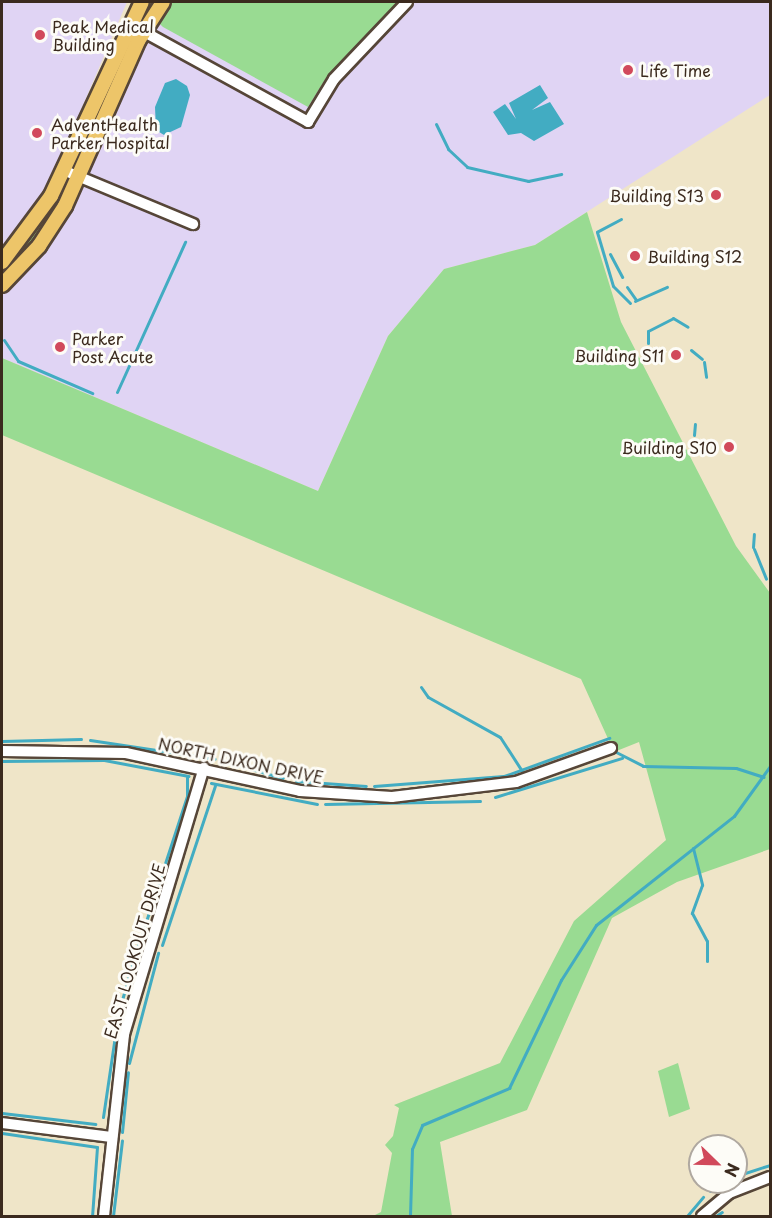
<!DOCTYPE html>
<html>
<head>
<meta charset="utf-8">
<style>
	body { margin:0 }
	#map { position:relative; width:772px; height:1218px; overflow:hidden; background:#efe5c8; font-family:"Playpen Sans",sans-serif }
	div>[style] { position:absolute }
	.built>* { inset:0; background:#e0d4f4 }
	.green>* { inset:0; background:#99db92 }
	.water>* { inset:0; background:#42acc2 }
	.stream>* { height:3px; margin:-1.5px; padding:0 1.5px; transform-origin:1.5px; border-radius:1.5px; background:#42acc2 }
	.roads { filter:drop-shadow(2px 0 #564638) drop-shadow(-2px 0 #564638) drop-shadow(0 2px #564638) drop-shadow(0 -2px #564638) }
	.minor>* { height:10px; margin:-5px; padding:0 5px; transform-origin:5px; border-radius:5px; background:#fff }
	.major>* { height:14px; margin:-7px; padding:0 7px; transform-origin:7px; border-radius:7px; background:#edc569 }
	.dots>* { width:16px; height:16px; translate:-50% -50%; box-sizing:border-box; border:3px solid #fdfcf7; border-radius:50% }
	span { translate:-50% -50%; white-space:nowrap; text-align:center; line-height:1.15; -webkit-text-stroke:6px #fdfcf7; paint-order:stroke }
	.poi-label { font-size:16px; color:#3b2a1e }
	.left { translate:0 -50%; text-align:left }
	.right { translate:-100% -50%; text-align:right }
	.street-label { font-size:16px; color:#3b2a1e }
	.frame { position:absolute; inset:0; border:3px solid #3b2a1e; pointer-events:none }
	.north { position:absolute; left:688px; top:1134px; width:60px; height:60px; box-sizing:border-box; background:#fdfcf7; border:2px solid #afa8a0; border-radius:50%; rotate:113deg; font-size:16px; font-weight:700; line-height:24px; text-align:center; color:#3b2a1e }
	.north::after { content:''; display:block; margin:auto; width:21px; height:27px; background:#d1495b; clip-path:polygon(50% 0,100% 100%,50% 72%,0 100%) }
</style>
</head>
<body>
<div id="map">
	<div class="built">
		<div style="clip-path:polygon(2px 2px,127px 2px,47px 190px,2px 252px)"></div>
		<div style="clip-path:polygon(170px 2px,770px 2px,770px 95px,535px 245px,444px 269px,388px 336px,318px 491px,2px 358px,2px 293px,42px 256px,69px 213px,142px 49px)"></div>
	</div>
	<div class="green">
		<div style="clip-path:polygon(170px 2px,398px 2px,326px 78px,308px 107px,163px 27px,158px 22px)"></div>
		<div style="clip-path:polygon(62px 188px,67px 191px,35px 242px,2px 278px,2px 269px,40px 224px)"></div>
		<div style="clip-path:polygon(587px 212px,621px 322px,736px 546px,770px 593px,770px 849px,677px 882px,612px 918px,527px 1110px,440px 1142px,452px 1216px,373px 1216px,381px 1212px,392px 1153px,385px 1145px,393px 1136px,399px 1108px,394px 1105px,500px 1063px,574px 921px,666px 840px,639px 742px,614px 752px,581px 679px,2px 435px,2px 358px,318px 491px,388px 336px,444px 269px,535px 245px)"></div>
		<div style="clip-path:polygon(678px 1063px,690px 1109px,669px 1117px,658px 1071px)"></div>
	</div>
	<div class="water">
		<div style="clip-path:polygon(176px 79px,187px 86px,190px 95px,181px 127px,164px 135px,156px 130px,155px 107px,165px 83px)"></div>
		<div style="clip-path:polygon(540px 85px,548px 98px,532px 110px,550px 102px,564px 124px,534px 141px,521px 133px,508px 135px,493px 112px,505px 104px,516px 119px,509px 103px)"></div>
	</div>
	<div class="stream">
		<div style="left:436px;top:124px;width:28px;rotate:64deg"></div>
		<div style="left:448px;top:149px;width:26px;rotate:43deg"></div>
		<div style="left:467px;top:167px;width:63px;rotate:12.9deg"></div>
		<div style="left:528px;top:181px;width:34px;rotate:-12deg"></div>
		<div style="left:621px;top:219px;width:27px;rotate:152deg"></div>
		<div style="left:597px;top:232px;width:56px;rotate:73.5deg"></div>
		<div style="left:613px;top:286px;width:24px;rotate:45deg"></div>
		<div style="left:610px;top:254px;width:26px;rotate:62deg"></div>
		<div style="left:627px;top:287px;width:16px;rotate:55deg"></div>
		<div style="left:635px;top:301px;width:35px;rotate:-24deg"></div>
		<div style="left:4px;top:340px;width:25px;rotate:56deg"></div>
		<div style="left:18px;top:361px;width:81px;rotate:23.4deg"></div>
		<div style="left:648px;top:343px;width:12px;rotate:-90deg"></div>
		<div style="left:648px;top:331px;width:28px;rotate:-27deg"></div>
		<div style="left:673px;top:318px;width:17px;rotate:31deg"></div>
		<div style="left:691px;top:350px;width:14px;rotate:39deg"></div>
		<div style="left:704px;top:362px;width:15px;rotate:82deg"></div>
		<div style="left:117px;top:392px;width:165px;rotate:-65.6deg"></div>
		<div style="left:694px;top:435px;width:11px;rotate:-85deg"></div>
		<div style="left:753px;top:547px;width:13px;rotate:-86deg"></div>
		<div style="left:754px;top:549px;width:32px;rotate:68deg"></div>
		<div style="left:421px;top:687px;width:12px;rotate:55deg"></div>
		<div style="left:428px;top:697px;width:82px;rotate:29.1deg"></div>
		<div style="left:500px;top:737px;width:40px;rotate:57.1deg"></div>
		<div style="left:90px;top:740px;width:126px;rotate:8.6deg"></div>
		<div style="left:2px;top:741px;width:79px;rotate:-1.5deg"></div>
		<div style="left:616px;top:752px;width:30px;rotate:27deg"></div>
		<div style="left:643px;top:766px;width:93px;rotate:1.2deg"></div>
		<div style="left:736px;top:768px;width:29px;rotate:18deg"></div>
		<div style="left:2px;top:761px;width:102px;rotate:-0.6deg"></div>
		<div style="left:104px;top:760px;width:86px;rotate:10.7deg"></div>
		<div style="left:226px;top:762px;width:59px;rotate:15.7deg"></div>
		<div style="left:296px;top:781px;width:70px;rotate:4.1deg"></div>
		<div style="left:211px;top:783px;width:108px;rotate:11.2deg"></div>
		<div style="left:374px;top:786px;width:130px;rotate:-4.4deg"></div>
		<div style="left:504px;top:776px;width:112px;rotate:-19.9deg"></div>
		<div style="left:495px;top:797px;width:133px;rotate:-17.1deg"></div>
		<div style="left:325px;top:804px;width:155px;rotate:-1.1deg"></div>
		<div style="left:693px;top:848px;width:38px;rotate:76deg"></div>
		<div style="left:702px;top:885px;width:30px;rotate:110deg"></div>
		<div style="left:692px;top:913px;width:32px;rotate:62deg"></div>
		<div style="left:707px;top:941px;width:20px;rotate:90deg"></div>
		<div style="left:162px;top:945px;width:168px;rotate:-71.6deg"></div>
		<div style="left:136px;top:952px;width:164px;rotate:-71.9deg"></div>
		<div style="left:187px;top:796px;width:19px;rotate:-90deg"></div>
		<div style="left:122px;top:1000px;width:41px;rotate:-74.2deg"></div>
		<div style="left:129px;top:1063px;width:114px;rotate:-75.2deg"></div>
		<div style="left:2px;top:1113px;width:94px;rotate:6.7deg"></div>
		<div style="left:103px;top:1117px;width:109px;rotate:-81.6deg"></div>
		<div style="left:122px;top:1132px;width:60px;rotate:-84.3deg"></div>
		<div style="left:2px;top:1133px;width:96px;rotate:8.4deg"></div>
		<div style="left:97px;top:1147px;width:69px;rotate:94.1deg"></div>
		<div style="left:739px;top:1175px;width:33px;rotate:-18deg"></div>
		<div style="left:710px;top:1191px;width:16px;rotate:-35deg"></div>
		<div style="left:113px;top:1216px;width:76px;rotate:-83.2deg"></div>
		<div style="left:410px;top:1216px;width:67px;rotate:-88.3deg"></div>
		<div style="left:412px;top:1149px;width:26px;rotate:-67deg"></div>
		<div style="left:422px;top:1125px;width:95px;rotate:-23deg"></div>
		<div style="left:509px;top:1088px;width:120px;rotate:-64.3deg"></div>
		<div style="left:561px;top:980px;width:65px;rotate:-57.5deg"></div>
		<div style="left:596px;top:925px;width:176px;rotate:-38.3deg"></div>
		<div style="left:734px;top:816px;width:62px;rotate:-54.2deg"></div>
		<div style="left:687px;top:1216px;width:25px;rotate:-50deg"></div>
		<div style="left:716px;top:1216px;width:7px;rotate:-34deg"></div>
	</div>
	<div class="roads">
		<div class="minor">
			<div style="left:139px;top:29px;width:193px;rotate:28.8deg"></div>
			<div style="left:308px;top:122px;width:50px;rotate:-58.8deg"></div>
			<div style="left:334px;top:79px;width:106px;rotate:-46.5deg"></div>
			<div style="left:63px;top:170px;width:141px;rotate:22.6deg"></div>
			<div style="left:2px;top:751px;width:124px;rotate:0.9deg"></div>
			<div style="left:126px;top:753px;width:178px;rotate:12.3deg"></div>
			<div style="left:300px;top:791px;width:92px;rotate:3.7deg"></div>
			<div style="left:392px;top:797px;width:125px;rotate:-6.9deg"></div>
			<div style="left:516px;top:782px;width:101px;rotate:-19.7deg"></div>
			<div style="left:2px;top:1123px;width:111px;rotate:7.3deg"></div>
			<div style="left:104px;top:1216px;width:183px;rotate:-83.7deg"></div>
			<div style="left:124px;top:1034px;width:278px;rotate:-73.3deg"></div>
			<div style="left:702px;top:1216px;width:35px;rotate:-40deg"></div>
			<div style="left:729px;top:1193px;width:44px;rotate:-21.3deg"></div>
		</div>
		<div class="major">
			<div style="left:2px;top:262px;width:82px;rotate:-53.4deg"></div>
			<div style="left:51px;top:196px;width:214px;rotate:-64.9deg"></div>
			<div style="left:2px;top:285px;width:54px;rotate:-46.5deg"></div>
			<div style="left:39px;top:246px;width:48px;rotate:-57deg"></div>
			<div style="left:65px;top:206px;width:180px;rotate:-66.1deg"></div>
			<div style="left:138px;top:41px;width:46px;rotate:-57.3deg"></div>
		</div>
	</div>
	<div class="dots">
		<div style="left:40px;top:35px;background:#d1495b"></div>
		<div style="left:628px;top:70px;background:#d1495b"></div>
		<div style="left:37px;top:133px;background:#d1495b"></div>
		<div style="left:716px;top:195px;background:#d1495b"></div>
		<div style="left:635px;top:256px;background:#d1495b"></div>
		<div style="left:60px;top:347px;background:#d1495b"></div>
		<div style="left:676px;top:355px;background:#d1495b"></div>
		<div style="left:729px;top:447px;background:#d1495b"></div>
	</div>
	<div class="poi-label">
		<span class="left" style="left:52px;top:35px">Peak Medical<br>Building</span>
		<span class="left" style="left:640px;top:70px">Life Time</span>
		<span class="left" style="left:51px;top:133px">AdventHealth<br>Parker Hospital</span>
		<span class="right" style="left:704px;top:195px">Building S13</span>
		<span class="left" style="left:647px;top:256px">Building S12</span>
		<span class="left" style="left:72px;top:347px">Parker<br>Post Acute</span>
		<span class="right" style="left:664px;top:355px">Building S11</span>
		<span class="right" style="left:717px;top:447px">Building S10</span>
	</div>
	<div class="street-label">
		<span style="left:241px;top:760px;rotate:12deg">NORTH DIXON DRIVE</span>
		<span style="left:134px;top:951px;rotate:-74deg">EAST LOOKOUT DRIVE</span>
	</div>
	<div class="frame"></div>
	<div class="north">N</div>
</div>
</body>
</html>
